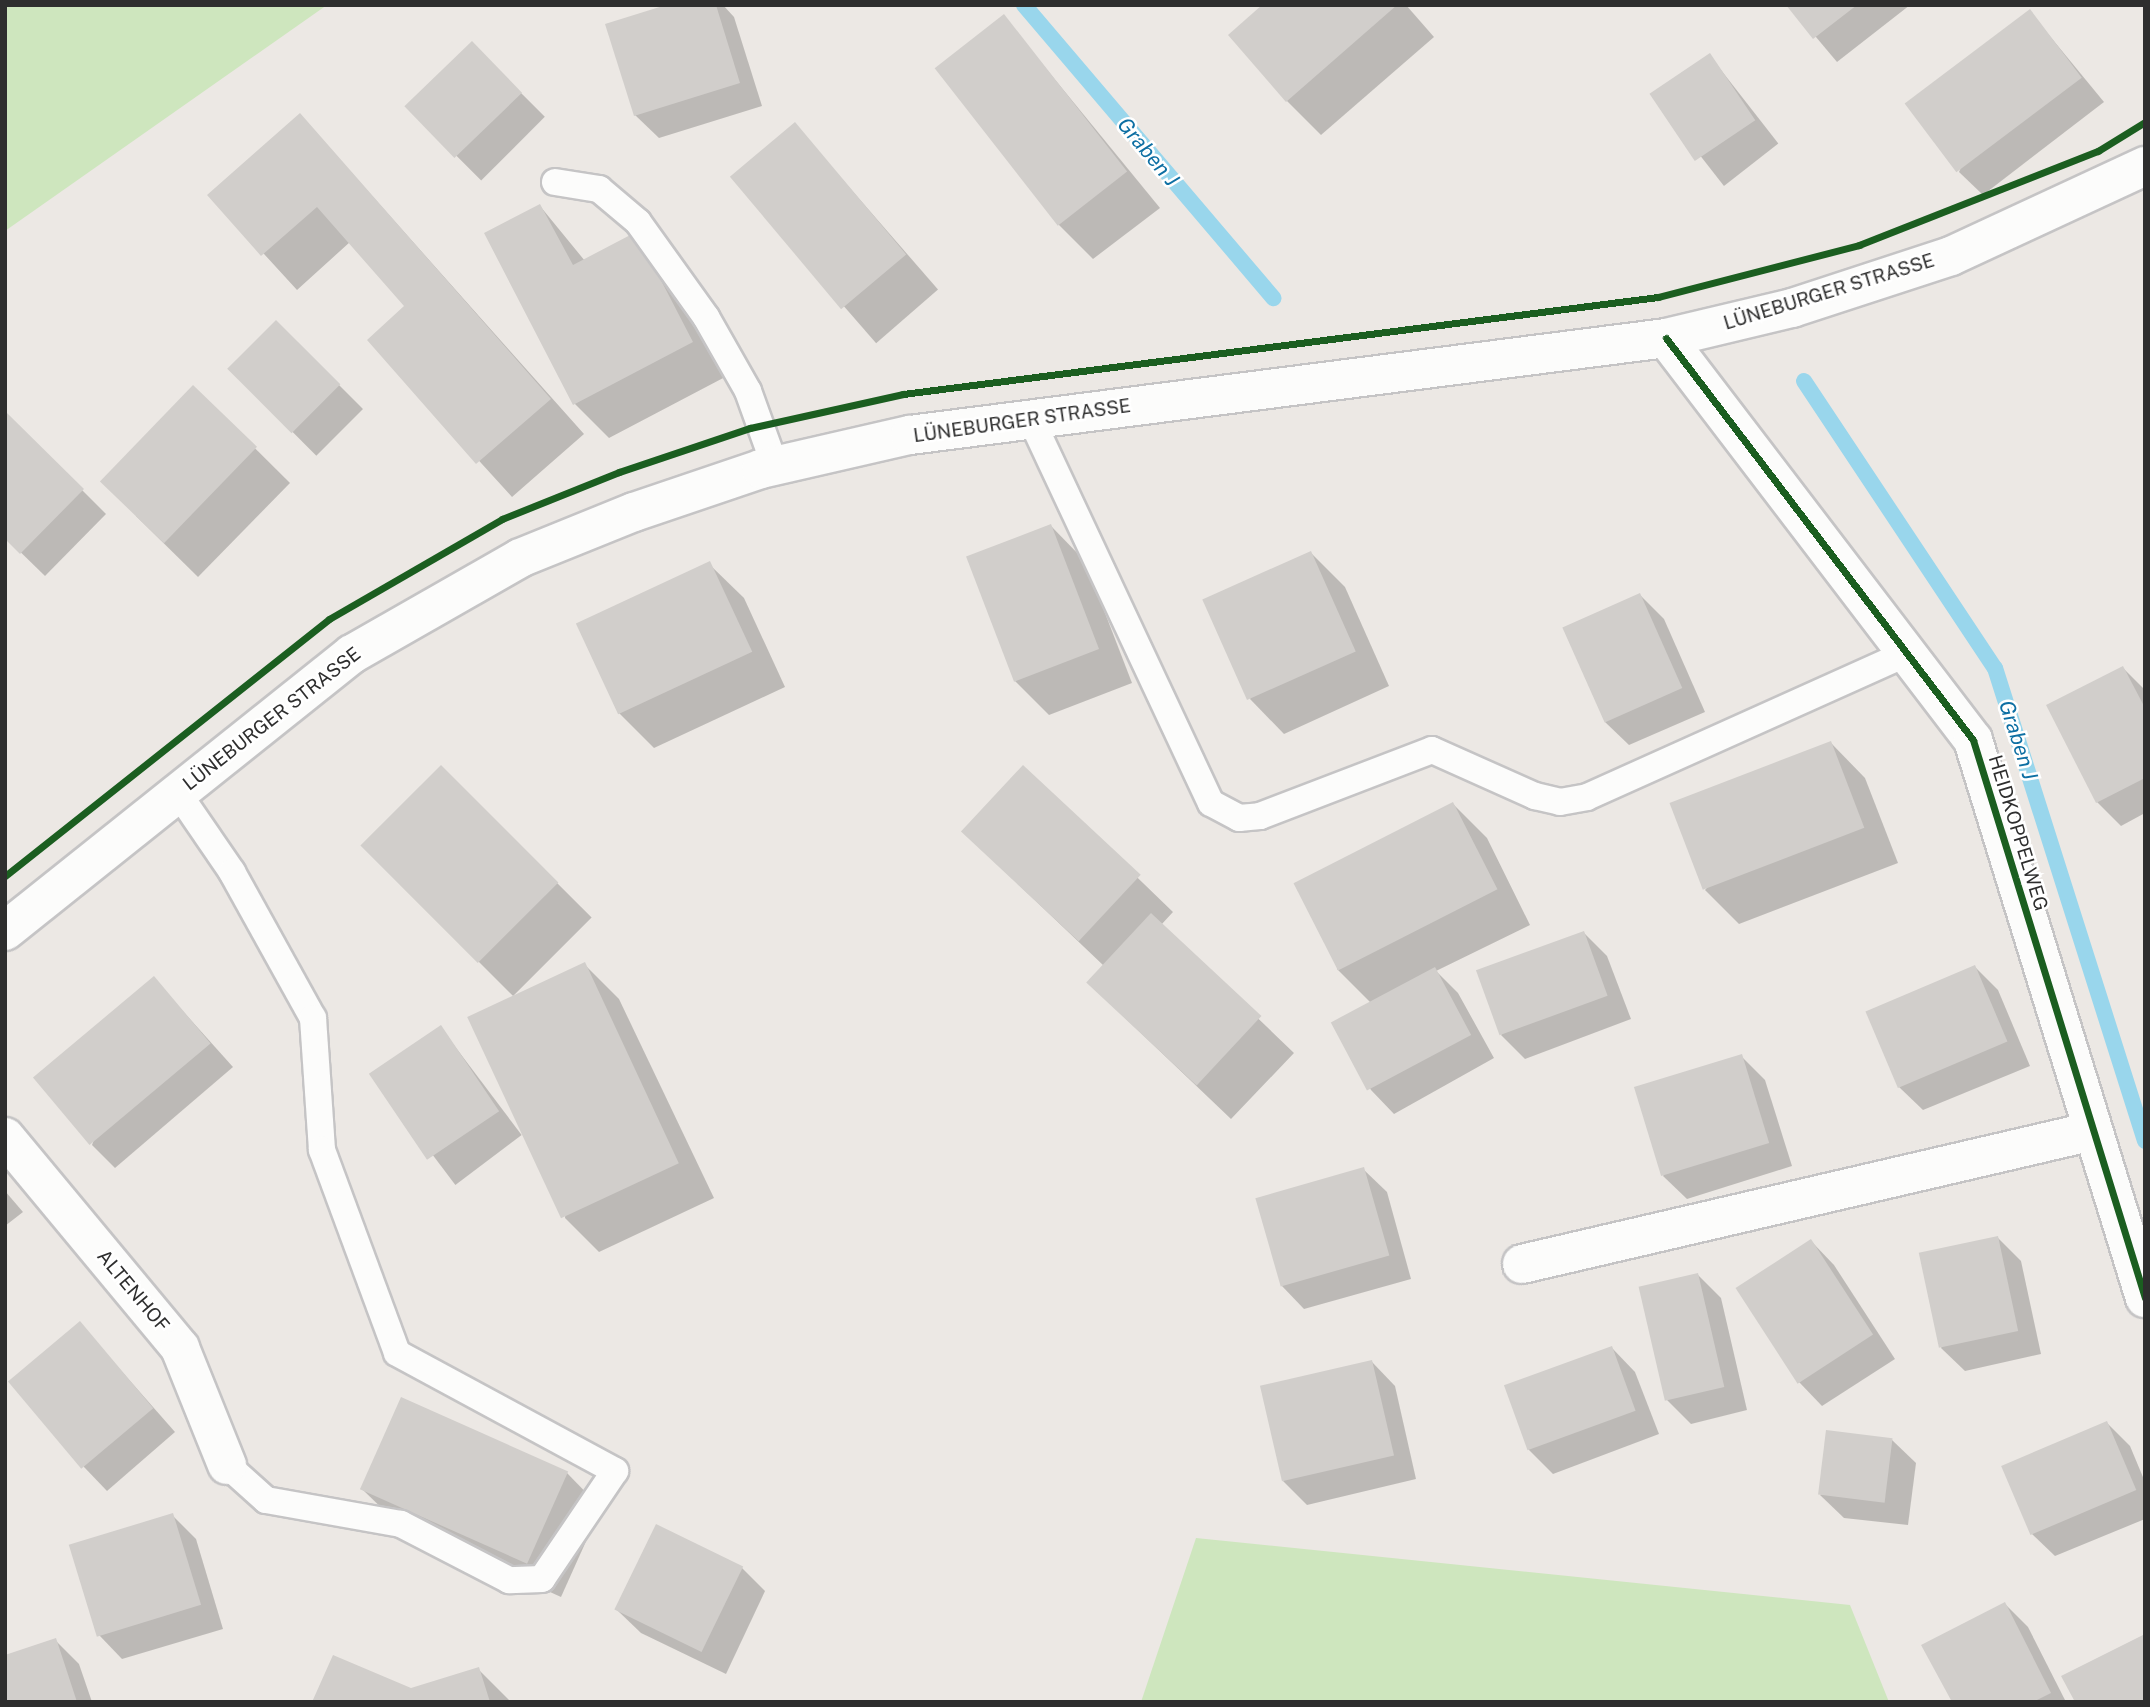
<!DOCTYPE html>
<html>
<head>
<meta charset="utf-8">
<style>
	body { margin:0 }
	#map { position:relative; width:2150px; height:1707px; overflow:hidden; background:#ece8e4; font-family:"Public Sans",sans-serif }
	div>[style] { position:absolute }
	.green>* { inset:0; background:#cee6be }
	.shadow>* { inset:0; background:#0003; transform-origin:0 0 }
	.stream>* { height:16px; margin:-8px; padding:0 8px; transform-origin:8px; border-radius:8px; background:#99d6ec }
	.building>* { inset:0; background:#d1cecb; transform-origin:0 0 }
	.roads { filter:drop-shadow(2px 0 #c5c4c5) drop-shadow(-2px 0 #c5c4c5) drop-shadow(0 2px #c5c4c5) drop-shadow(0 -2px #c5c4c5) }
	.service>* { height:26px; margin:-13px; padding:0 13px; transform-origin:13px; border-radius:13px; background:#fcfcfb }
	.minor>* { height:38px; margin:-19px; padding:0 19px; transform-origin:19px; border-radius:19px; background:#fcfcfb }
	.secondary>* { height:38px; margin:-19px; padding:0 19px; transform-origin:19px; border-radius:19px; background:#fcfcfb }
	.cycleway>* { height:7px; margin:-3.5px; padding:0 3.5px; transform-origin:3.5px; border-radius:3.5px; background:#1b5e20 }
	span { translate:-50% -50%; white-space:nowrap; text-align:center; line-height:1.15; -webkit-text-stroke:5px #fff; paint-order:stroke }
	.street-label { font-size:19px; color:#2e2e2e }
	.water-label { font-size:21px; color:#0d6fa3; font-style:italic }
	.frame { position:absolute; inset:0; border:7px solid #2e2e2e; pointer-events:none }
</style>
</head>
<body>
<div id="map">
	<div class="green">
		<div style="clip-path:polygon(5px 5px,327px 5px,5px 231px)"></div>
		<div style="clip-path:polygon(1196px 1538px,1850px 1605px,1889px 1702px,1141px 1702px)"></div>
	</div>
	<div class="shadow">
		<div style="clip-path:polygon(672px 5px,723px 5px,734px 17px,762px 106px,659px 138px,635px 115px)"></div>
		<div style="clip-path:polygon(1265px 5px,1406px 5px,1434px 37px,1321px 135px,1287px 101px)"></div>
		<div style="clip-path:polygon(1789px 5px,1910px 5px,1837px 62px)"></div>
		<div style="clip-path:polygon(2030px 12px,2104px 102px,1983px 195px,1959px 172px)"></div>
		<div style="clip-path:polygon(1003px 16px,1160px 208px,1093px 259px,1059px 225px)"></div>
		<div style="left:472px;top:44px;width:103px;height:90px;rotate:45deg"></div>
		<div style="left:1710px;top:56px;width:111px;height:69px;rotate:52deg"></div>
		<div style="clip-path:polygon(300px 115px,584px 434px,512px 497px,369px 340px,406px 306px,350px 242px,297px 290px,210px 195px)"></div>
		<div style="left:795px;top:125px;width:218px;height:82px;rotate:49deg"></div>
		<div style="clip-path:polygon(540px 206px,585px 261px,670px 269px,727px 376px,609px 438px,575px 404px)"></div>
		<div style="left:276px;top:322px;width:123px;height:66px;rotate:45deg"></div>
		<div style="clip-path:polygon(193px 387px,290px 483px,198px 577px,136px 516px)"></div>
		<div style="clip-path:polygon(7px 415px,106px 514px,45px 576px,5px 537px)"></div>
		<div style="clip-path:polygon(1051px 526px,1085px 561px,1132px 683px,1049px 715px,1014px 680px)"></div>
		<div style="clip-path:polygon(1311px 553px,1345px 587px,1389px 686px,1284px 734px,1250px 699px)"></div>
		<div style="clip-path:polygon(709px 564px,744px 598px,785px 687px,654px 748px,619px 713px,578px 625px)"></div>
		<div style="clip-path:polygon(1640px 595px,1664px 619px,1705px 712px,1629px 745px,1605px 722px)"></div>
		<div style="clip-path:polygon(2123px 668px,2145px 690px,2145px 813px,2121px 826px,2097px 802px)"></div>
		<div style="clip-path:polygon(1831px 743px,1865px 778px,1898px 863px,1739px 924px,1705px 890px)"></div>
		<div style="left:441px;top:767px;width:213px;height:111px;rotate:45deg"></div>
		<div style="clip-path:polygon(1024px 768px,1173px 912px,1161px 925px,1294px 1053px,1231px 1119px,1123px 1016px,1104px 966px,998px 865px)"></div>
		<div style="clip-path:polygon(1453px 804px,1487px 838px,1530px 925px,1436px 971px,1458px 993px,1494px 1058px,1394px 1114px,1371px 1090px,1334px 1024px,1372px 1004px,1337px 969px)"></div>
		<div style="clip-path:polygon(1584px 933px,1607px 956px,1631px 1019px,1525px 1059px,1501px 1035px)"></div>
		<div style="clip-path:polygon(585px 965px,619px 999px,714px 1198px,599px 1252px,565px 1218px)"></div>
		<div style="clip-path:polygon(1975px 967px,1998px 990px,2030px 1066px,1923px 1110px,1899px 1087px)"></div>
		<div style="clip-path:polygon(154px 979px,233px 1067px,115px 1168px,92px 1145px)"></div>
		<div style="left:441px;top:1028px;width:134px;height:83px;rotate:53deg"></div>
		<div style="clip-path:polygon(1741px 1056px,1765px 1080px,1792px 1166px,1687px 1199px,1663px 1176px)"></div>
		<div style="clip-path:polygon(1363px 1169px,1387px 1192px,1411px 1279px,1304px 1309px,1281px 1285px)"></div>
		<div style="clip-path:polygon(5px 1191px,23px 1212px,5px 1226px)"></div>
		<div style="clip-path:polygon(1998px 1238px,2021px 1261px,2041px 1354px,1965px 1371px,1941px 1348px)"></div>
		<div style="clip-path:polygon(1811px 1241px,1834px 1265px,1895px 1359px,1822px 1406px,1799px 1382px)"></div>
		<div style="clip-path:polygon(1698px 1275px,1721px 1298px,1747px 1410px,1691px 1424px,1667px 1400px)"></div>
		<div style="clip-path:polygon(80px 1324px,175px 1432px,107px 1491px,84px 1467px)"></div>
		<div style="clip-path:polygon(1612px 1348px,1635px 1372px,1659px 1434px,1553px 1474px,1529px 1450px,1506px 1388px)"></div>
		<div style="clip-path:polygon(1372px 1362px,1395px 1386px,1416px 1479px,1307px 1505px,1283px 1481px)"></div>
		<div style="clip-path:polygon(2107px 1423px,2130px 1446px,2145px 1482px,2145px 1519px,2055px 1556px,2031px 1533px)"></div>
		<div style="clip-path:polygon(1892px 1440px,1916px 1463px,1908px 1525px,1844px 1518px,1820px 1495px)"></div>
		<div style="clip-path:polygon(567px 1473px,601px 1508px,561px 1597px,397px 1523px,362px 1489px)"></div>
		<div style="clip-path:polygon(172px 1515px,196px 1539px,223px 1629px,122px 1659px,99px 1635px)"></div>
		<div style="clip-path:polygon(742px 1568px,765px 1591px,726px 1674px,641px 1633px,617px 1610px)"></div>
		<div style="clip-path:polygon(2005px 1604px,2028px 1627px,2066px 1702px,1954px 1702px)"></div>
		<div style="clip-path:polygon(55px 1640px,79px 1664px,92px 1702px,5px 1702px)"></div>
		<div style="clip-path:polygon(478px 1669px,511px 1702px,314px 1702px,411px 1690px)"></div>
	</div>
	<div class="stream">
		<div style="left:1024px;top:5px;width:385px;rotate:49.6deg"></div>
		<div style="left:1804px;top:381px;width:345px;rotate:56.4deg"></div>
		<div style="left:1995px;top:668px;width:496px;rotate:72.4deg"></div>
	</div>
	<div class="building">
		<div style="clip-path:polygon(666px 5px,716px 5px,740px 83px,634px 116px,605px 24px)"></div>
		<div style="clip-path:polygon(1262px 5px,1397px 5px,1286px 102px,1228px 35px)"></div>
		<div style="clip-path:polygon(1786px 5px,1857px 5px,1813px 39px)"></div>
		<div style="left:2030px;top:9px;width:86px;height:157px;rotate:53deg"></div>
		<div style="left:1004px;top:14px;width:200px;height:88px;rotate:52deg"></div>
		<div style="left:472px;top:41px;width:72px;height:94px;rotate:46deg"></div>
		<div style="left:1710px;top:53px;width:81px;height:73px;rotate:56deg"></div>
		<div style="clip-path:polygon(300px 113px,551px 399px,476px 464px,367px 340px,404px 306px,317px 207px,261px 256px,207px 195px)"></div>
		<div style="left:795px;top:122px;width:173px;height:85px;rotate:50deg"></div>
		<div style="clip-path:polygon(540px 204px,573px 265px,636px 232px,693px 342px,573px 405px,484px 233px)"></div>
		<div style="left:276px;top:320px;width:91px;height:69px;rotate:45deg"></div>
		<div style="left:193px;top:385px;width:89px;height:134px;rotate:44deg"></div>
		<div style="clip-path:polygon(7px 413px,84px 489px,20px 554px,5px 539px)"></div>
		<div style="left:1051px;top:524px;width:134px;height:91px;rotate:69deg"></div>
		<div style="left:1311px;top:551px;width:110px;height:119px;rotate:66deg"></div>
		<div style="left:710px;top:561px;width:100px;height:148px;rotate:65deg"></div>
		<div style="left:1640px;top:593px;width:104px;height:85px;rotate:66deg"></div>
		<div style="clip-path:polygon(2123px 666px,2145px 708px,2145px 778px,2096px 803px,2046px 705px)"></div>
		<div style="left:1831px;top:741px;width:93px;height:173px;rotate:69deg"></div>
		<div style="left:441px;top:765px;width:166px;height:114px;rotate:45deg"></div>
		<div style="left:1023px;top:765px;width:161px;height:91px;rotate:43deg"></div>
		<div style="left:1453px;top:802px;width:98px;height:179px;rotate:63deg"></div>
		<div style="left:1151px;top:913px;width:151px;height:95px;rotate:43deg"></div>
		<div style="left:1584px;top:931px;width:69px;height:115px;rotate:70deg"></div>
		<div style="left:585px;top:962px;width:222px;height:130px;rotate:65deg"></div>
		<div style="left:1975px;top:965px;width:83px;height:119px;rotate:67deg"></div>
		<div style="left:1435px;top:967px;width:77px;height:118px;rotate:62deg"></div>
		<div style="left:154px;top:976px;width:88px;height:158px;rotate:50deg"></div>
		<div style="left:441px;top:1025px;width:104px;height:87px;rotate:56deg"></div>
		<div style="left:1742px;top:1054px;width:93px;height:113px;rotate:73deg"></div>
		<div style="left:1364px;top:1167px;width:92px;height:113px;rotate:74deg"></div>
		<div style="left:1998px;top:1236px;width:97px;height:81px;rotate:78deg"></div>
		<div style="left:1811px;top:1239px;width:114px;height:90px;rotate:57deg"></div>
		<div style="left:1698px;top:1273px;width:117px;height:61px;rotate:77deg"></div>
		<div style="left:80px;top:1321px;width:114px;height:94px;rotate:50deg"></div>
		<div style="left:1612px;top:1346px;width:69px;height:115px;rotate:70deg"></div>
		<div style="left:1372px;top:1360px;width:98px;height:115px;rotate:77deg"></div>
		<div style="left:401px;top:1397px;width:183px;height:101px;rotate:24deg"></div>
		<div style="left:2107px;top:1421px;width:75px;height:115px;rotate:67deg"></div>
		<div style="left:1826px;top:1430px;width:67px;height:65px;rotate:7deg"></div>
		<div style="left:173px;top:1513px;width:96px;height:109px;rotate:73deg"></div>
		<div style="left:656px;top:1524px;width:97px;height:95px;rotate:26deg"></div>
		<div style="clip-path:polygon(2005px 1602px,2051px 1693px,2033px 1702px,1952px 1702px,1921px 1645px)"></div>
		<div style="clip-path:polygon(2145px 1634px,2145px 1702px,2075px 1702px,2061px 1676px)"></div>
		<div style="clip-path:polygon(56px 1638px,77px 1702px,5px 1702px,5px 1655px)"></div>
		<div style="clip-path:polygon(333px 1655px,411px 1688px,479px 1667px,490px 1702px,312px 1702px)"></div>
	</div>
	<div class="roads">
		<div class="service">
			<div style="left:555px;top:182px;width:45px;rotate:9deg"></div>
			<div style="left:599px;top:189px;width:51px;rotate:40.2deg"></div>
			<div style="left:638px;top:222px;width:117px;rotate:54.4deg"></div>
			<div style="left:706px;top:317px;width:85px;rotate:60.4deg"></div>
			<div style="left:748px;top:391px;width:80px;rotate:70.2deg"></div>
			<div style="left:1031px;top:419px;width:424px;rotate:64.9deg"></div>
			<div style="left:1211px;top:803px;width:32px;rotate:28deg"></div>
			<div style="left:1239px;top:818px;width:21px;rotate:-5deg"></div>
			<div style="left:1260px;top:816px;width:184px;rotate:-21deg"></div>
			<div style="left:1432px;top:750px;width:113px;rotate:24.1deg"></div>
			<div style="left:1535px;top:796px;width:26px;rotate:13deg"></div>
			<div style="left:1560px;top:802px;width:27px;rotate:-10deg"></div>
			<div style="left:1587px;top:797px;width:351px;rotate:-24.2deg"></div>
			<div style="left:178px;top:793px;width:96px;rotate:55.6deg"></div>
			<div style="left:232px;top:872px;width:167px;rotate:61deg"></div>
			<div style="left:313px;top:1018px;width:132px;rotate:86.1deg"></div>
			<div style="left:322px;top:1150px;width:216px;rotate:69.7deg"></div>
			<div style="left:397px;top:1353px;width:248px;rotate:28.4deg"></div>
			<div style="left:615px;top:1471px;width:130px;rotate:124.1deg"></div>
			<div style="left:542px;top:1579px;width:33px;rotate:178deg"></div>
			<div style="left:509px;top:1580px;width:122px;rotate:-152.6deg"></div>
			<div style="left:401px;top:1524px;width:137px;rotate:-169.9deg"></div>
			<div style="left:266px;top:1500px;width:52px;rotate:-138.1deg"></div>
		</div>
		<div class="minor">
			<div style="left:1666px;top:338px;width:506px;rotate:52.63deg"></div>
			<div style="left:1973px;top:740px;width:584px;rotate:72.87deg"></div>
			<div style="left:5px;top:1137px;width:274px;rotate:50.3deg"></div>
			<div style="left:180px;top:1348px;width:126px;rotate:68.1deg"></div>
			<div style="left:1522px;top:1264px;width:586px;rotate:-13.11deg"></div>
		</div>
		<div class="secondary">
			<div style="left:5px;top:931px;width:444px;rotate:-38.6deg"></div>
			<div style="left:352px;top:654px;width:193px;rotate:-29.7deg"></div>
			<div style="left:520px;top:558px;width:123px;rotate:-22deg"></div>
			<div style="left:634px;top:512px;width:134px;rotate:-18.7deg"></div>
			<div style="left:761px;top:469px;width:153px;rotate:-12.9deg"></div>
			<div style="left:910px;top:435px;width:762px;rotate:-7.31deg"></div>
			<div style="left:1666px;top:338px;width:130px;rotate:-13.4deg"></div>
			<div style="left:1792px;top:308px;width:167px;rotate:-18.1deg"></div>
			<div style="left:1951px;top:256px;width:214px;rotate:-24.9deg"></div>
		</div>
	</div>
	<div class="cycleway">
		<div style="left:1666px;top:338px;width:506px;rotate:52.63deg"></div>
		<div style="left:1973px;top:740px;width:584px;rotate:72.87deg"></div>
		<div style="left:5px;top:876px;width:414px;rotate:-38.4deg"></div>
		<div style="left:329px;top:619px;width:200px;rotate:-30deg"></div>
		<div style="left:502px;top:519px;width:126px;rotate:-21.9deg"></div>
		<div style="left:619px;top:472px;width:138px;rotate:-18.6deg"></div>
		<div style="left:750px;top:428px;width:157px;rotate:-12.5deg"></div>
		<div style="left:903px;top:394px;width:761px;rotate:-7.32deg"></div>
		<div style="left:1658px;top:297px;width:208px;rotate:-14.5deg"></div>
		<div style="left:1859px;top:245px;width:257px;rotate:-21.5deg"></div>
		<div style="left:2098px;top:151px;width:55px;rotate:-31.7deg"></div>
	</div>
	<div class="street-label">
		<span style="left:1829px;top:292px;rotate:-17deg">LÜNEBURGER STRASSE</span>
		<span style="left:1022px;top:421px;rotate:-8deg">LÜNEBURGER STRASSE</span>
		<span style="left:272px;top:719px;rotate:-38deg">LÜNEBURGER STRASSE</span>
		<span style="left:2018px;top:833px;rotate:73deg">HEIDKOPPELWEG</span>
		<span style="left:133px;top:1291px;rotate:50deg">ALTENHOF</span>
	</div>
	<div class="water-label">
		<span style="left:1148px;top:152px;rotate:50deg">Graben J</span>
		<span style="left:2018px;top:740px;rotate:72deg">Graben J</span>
	</div>
	<div class="frame"></div>
</div>
</body>
</html>
